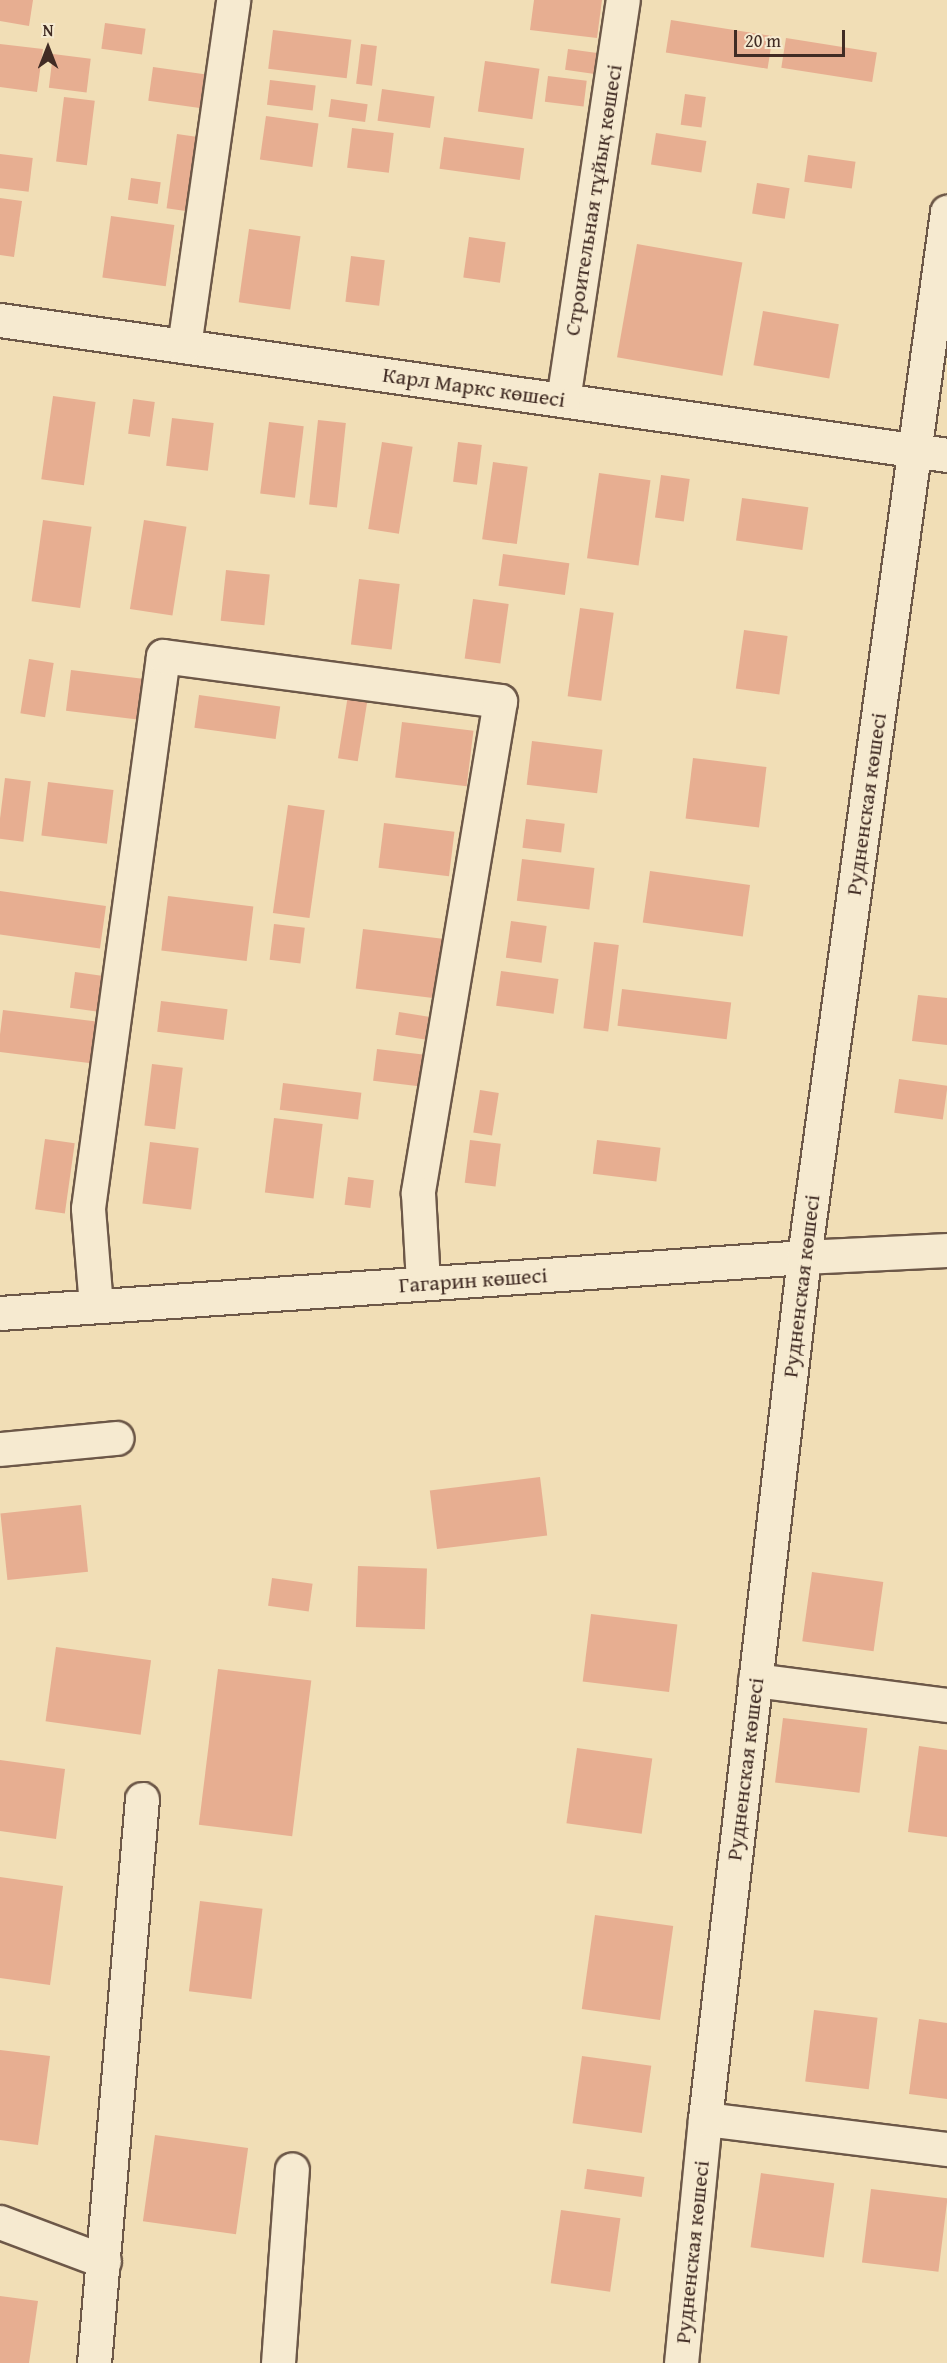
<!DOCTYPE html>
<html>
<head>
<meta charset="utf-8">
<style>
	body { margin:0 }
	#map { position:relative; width:947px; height:2363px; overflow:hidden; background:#f1deb6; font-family:"Gentium Book Plus",serif }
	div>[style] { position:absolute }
	.building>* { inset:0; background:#e7ae91; transform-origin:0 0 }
	.roads { filter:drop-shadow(2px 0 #6d5848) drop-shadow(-2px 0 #6d5848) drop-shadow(0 2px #6d5848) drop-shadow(0 -2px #6d5848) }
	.minor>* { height:33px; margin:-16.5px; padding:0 16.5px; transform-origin:16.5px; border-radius:16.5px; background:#f6ead0 }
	span { translate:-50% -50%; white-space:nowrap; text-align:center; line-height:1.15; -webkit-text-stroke:6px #f6ead0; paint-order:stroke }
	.street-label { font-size:22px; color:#412c24 }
	.north { position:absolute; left:18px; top:18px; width:60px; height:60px; -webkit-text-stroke:4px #f6ead0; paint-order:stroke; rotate:0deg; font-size:16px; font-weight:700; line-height:24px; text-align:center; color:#412c24 }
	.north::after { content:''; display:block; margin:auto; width:21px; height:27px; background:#412c24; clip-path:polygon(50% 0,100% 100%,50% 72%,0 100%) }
	.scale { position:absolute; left:734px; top:30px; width:111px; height:27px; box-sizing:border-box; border:3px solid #412c24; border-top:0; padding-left:8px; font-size:18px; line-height:21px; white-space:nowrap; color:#412c24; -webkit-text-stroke:4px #f6ead0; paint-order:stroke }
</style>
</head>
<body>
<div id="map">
	<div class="building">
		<div style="clip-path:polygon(0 0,33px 0,29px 26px,0 21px)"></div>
		<div style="clip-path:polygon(534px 0,602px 0,597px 38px,530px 30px)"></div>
		<div style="left:671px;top:20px;width:103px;height:33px;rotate:9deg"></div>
		<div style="left:105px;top:23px;width:41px;height:26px;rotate:8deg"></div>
		<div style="left:273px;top:30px;width:79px;height:39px;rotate:7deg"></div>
		<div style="left:786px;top:38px;width:92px;height:30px;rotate:9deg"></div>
		<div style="clip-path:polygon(0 44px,43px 49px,37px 92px,0 87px)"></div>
		<div style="left:361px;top:44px;width:16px;height:40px;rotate:7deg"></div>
		<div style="left:568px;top:49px;width:35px;height:21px;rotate:8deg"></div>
		<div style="left:53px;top:54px;width:38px;height:34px;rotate:7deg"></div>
		<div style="left:485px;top:61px;width:55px;height:51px;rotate:8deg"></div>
		<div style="left:153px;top:67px;width:52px;height:34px;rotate:8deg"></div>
		<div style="left:548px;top:76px;width:39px;height:26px;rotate:7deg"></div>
		<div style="left:270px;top:80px;width:46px;height:25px;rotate:7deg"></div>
		<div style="left:382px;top:89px;width:53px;height:32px;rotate:8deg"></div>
		<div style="left:685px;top:94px;width:21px;height:31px;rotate:8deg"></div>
		<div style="left:64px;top:97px;width:31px;height:65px;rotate:7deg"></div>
		<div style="left:331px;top:99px;width:37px;height:18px;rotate:8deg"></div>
		<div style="left:266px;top:116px;width:53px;height:44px;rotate:8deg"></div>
		<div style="left:352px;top:128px;width:42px;height:40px;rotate:7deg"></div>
		<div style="left:656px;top:133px;width:51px;height:32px;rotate:9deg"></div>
		<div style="left:177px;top:134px;width:28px;height:75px;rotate:8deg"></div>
		<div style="left:444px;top:137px;width:81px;height:32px;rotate:8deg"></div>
		<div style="left:0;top:154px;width:33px;height:34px;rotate:7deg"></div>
		<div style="left:808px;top:155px;width:48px;height:27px;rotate:8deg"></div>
		<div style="left:131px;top:178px;width:30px;height:22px;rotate:8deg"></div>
		<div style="left:757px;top:183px;width:33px;height:31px;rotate:9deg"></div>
		<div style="clip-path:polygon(0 198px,22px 201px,14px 257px,0 255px)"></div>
		<div style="left:111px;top:216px;width:64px;height:62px;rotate:8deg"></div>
		<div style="left:249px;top:229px;width:52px;height:74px;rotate:8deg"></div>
		<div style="left:469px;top:237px;width:37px;height:41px;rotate:8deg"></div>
		<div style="left:637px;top:244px;width:107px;height:115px;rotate:10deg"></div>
		<div style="left:351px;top:256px;width:34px;height:46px;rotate:7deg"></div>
		<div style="left:763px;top:311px;width:77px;height:55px;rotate:10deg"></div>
		<div style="left:53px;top:396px;width:43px;height:84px;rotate:8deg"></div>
		<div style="left:133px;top:399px;width:22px;height:35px;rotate:8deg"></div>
		<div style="left:172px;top:418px;width:42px;height:48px;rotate:7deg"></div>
		<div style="left:318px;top:420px;width:28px;height:85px;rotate:6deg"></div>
		<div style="left:269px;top:422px;width:35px;height:72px;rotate:7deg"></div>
		<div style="left:382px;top:442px;width:31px;height:88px;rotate:9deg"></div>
		<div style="left:458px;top:442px;width:24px;height:40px;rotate:7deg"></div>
		<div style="left:493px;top:462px;width:35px;height:78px;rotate:8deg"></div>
		<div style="left:599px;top:473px;width:52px;height:86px;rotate:8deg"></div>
		<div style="left:661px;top:475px;width:29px;height:43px;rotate:8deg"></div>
		<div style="left:742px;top:498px;width:67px;height:43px;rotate:8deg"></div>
		<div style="left:43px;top:520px;width:49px;height:82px;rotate:8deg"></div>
		<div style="left:144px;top:520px;width:43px;height:90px;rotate:9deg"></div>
		<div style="left:503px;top:554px;width:67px;height:32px;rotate:8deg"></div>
		<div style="left:226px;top:570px;width:44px;height:51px;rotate:6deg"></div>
		<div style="left:359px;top:579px;width:41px;height:66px;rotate:7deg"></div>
		<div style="left:473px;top:599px;width:36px;height:60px;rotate:8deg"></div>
		<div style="left:580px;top:608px;width:34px;height:89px;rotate:8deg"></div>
		<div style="left:744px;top:630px;width:44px;height:59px;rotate:8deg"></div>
		<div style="left:29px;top:659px;width:25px;height:55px;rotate:9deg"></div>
		<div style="left:71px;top:670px;width:72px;height:41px;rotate:7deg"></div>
		<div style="left:199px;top:695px;width:82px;height:33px;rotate:8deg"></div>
		<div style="left:348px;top:695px;width:20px;height:64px;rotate:9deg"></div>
		<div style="left:402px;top:722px;width:72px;height:56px;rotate:7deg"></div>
		<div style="left:532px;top:741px;width:71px;height:44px;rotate:7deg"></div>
		<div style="left:693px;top:758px;width:74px;height:61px;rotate:7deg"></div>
		<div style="left:5px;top:778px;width:26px;height:61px;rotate:7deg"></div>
		<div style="left:48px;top:782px;width:66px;height:54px;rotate:7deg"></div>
		<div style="left:288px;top:805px;width:37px;height:109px;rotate:8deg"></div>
		<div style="left:526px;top:819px;width:39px;height:29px;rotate:7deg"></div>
		<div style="left:384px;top:823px;width:71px;height:45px;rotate:7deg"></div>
		<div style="left:522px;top:859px;width:73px;height:42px;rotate:7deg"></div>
		<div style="left:650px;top:871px;width:101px;height:52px;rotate:8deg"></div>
		<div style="left:0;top:891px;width:107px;height:43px;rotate:8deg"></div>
		<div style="left:168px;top:896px;width:86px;height:55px;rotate:7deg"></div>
		<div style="left:511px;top:921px;width:36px;height:37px;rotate:8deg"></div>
		<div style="left:274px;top:924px;width:31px;height:36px;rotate:7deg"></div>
		<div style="left:363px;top:929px;width:80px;height:60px;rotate:7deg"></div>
		<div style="left:594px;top:942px;width:25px;height:87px;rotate:7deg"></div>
		<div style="left:501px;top:971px;width:58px;height:35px;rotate:8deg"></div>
		<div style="left:75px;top:972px;width:34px;height:36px;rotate:8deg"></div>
		<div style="left:622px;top:989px;width:110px;height:37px;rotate:7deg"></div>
		<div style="clip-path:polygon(918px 995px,947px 998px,947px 1045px,912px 1041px)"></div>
		<div style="left:161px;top:1001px;width:67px;height:31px;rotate:7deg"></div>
		<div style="left:3px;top:1010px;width:94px;height:42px;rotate:7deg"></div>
		<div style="left:399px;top:1012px;width:30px;height:23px;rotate:9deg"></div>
		<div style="left:377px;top:1049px;width:46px;height:32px;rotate:7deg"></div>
		<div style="left:152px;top:1064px;width:31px;height:62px;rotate:7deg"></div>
		<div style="left:899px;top:1079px;width:49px;height:34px;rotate:8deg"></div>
		<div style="left:283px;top:1083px;width:79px;height:27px;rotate:7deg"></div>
		<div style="left:480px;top:1090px;width:19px;height:43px;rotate:9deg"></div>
		<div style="left:274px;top:1118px;width:49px;height:75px;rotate:7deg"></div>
		<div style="left:45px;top:1139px;width:30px;height:71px;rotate:8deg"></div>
		<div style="left:470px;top:1140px;width:31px;height:43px;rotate:7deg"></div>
		<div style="left:597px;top:1140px;width:64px;height:34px;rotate:7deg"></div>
		<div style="left:150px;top:1142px;width:49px;height:62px;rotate:7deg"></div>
		<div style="left:348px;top:1177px;width:26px;height:28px;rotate:7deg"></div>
		<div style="left:540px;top:1477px;width:59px;height:111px;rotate:83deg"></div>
		<div style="left:81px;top:1505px;width:67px;height:81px;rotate:84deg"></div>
		<div style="left:358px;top:1566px;width:69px;height:61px;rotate:2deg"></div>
		<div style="left:812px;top:1572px;width:72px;height:70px;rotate:8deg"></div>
		<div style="left:272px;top:1578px;width:41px;height:28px;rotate:8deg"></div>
		<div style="left:591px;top:1614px;width:87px;height:68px;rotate:7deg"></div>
		<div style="left:56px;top:1647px;width:96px;height:75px;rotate:8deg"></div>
		<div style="left:218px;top:1669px;width:94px;height:157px;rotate:7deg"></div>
		<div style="left:783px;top:1718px;width:85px;height:65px;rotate:7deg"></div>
		<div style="clip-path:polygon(919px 1746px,947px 1750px,947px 1837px,908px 1832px)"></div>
		<div style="left:577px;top:1748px;width:76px;height:76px;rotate:8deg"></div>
		<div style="clip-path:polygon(0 1760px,65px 1769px,56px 1839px,0 1831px)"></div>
		<div style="clip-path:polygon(0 1877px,63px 1886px,50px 1985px,0 1978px)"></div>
		<div style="left:200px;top:1901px;width:63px;height:91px;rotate:7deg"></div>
		<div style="left:595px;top:1915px;width:79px;height:95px;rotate:8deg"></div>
		<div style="left:814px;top:2010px;width:64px;height:72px;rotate:7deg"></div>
		<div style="clip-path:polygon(919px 2019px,947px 2023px,947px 2099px,909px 2094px)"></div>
		<div style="clip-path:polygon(0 2050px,50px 2056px,38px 2145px,0 2140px)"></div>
		<div style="left:582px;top:2056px;width:70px;height:68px;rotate:8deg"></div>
		<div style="left:155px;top:2135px;width:94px;height:87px;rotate:8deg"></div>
		<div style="left:587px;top:2169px;width:58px;height:20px;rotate:8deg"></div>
		<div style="left:761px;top:2173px;width:74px;height:75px;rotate:8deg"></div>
		<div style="left:871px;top:2189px;width:77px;height:74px;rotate:7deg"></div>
		<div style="left:561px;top:2210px;width:60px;height:74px;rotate:8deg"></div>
		<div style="clip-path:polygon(0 2296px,38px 2301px,29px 2363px,0 2363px)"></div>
	</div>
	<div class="roads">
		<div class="minor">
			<div style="left:0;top:320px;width:957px;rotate:8.11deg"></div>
			<div style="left:184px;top:346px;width:349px;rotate:-81.9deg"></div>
			<div style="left:563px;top:400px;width:404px;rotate:-81.5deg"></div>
			<div style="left:96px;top:1306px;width:98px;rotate:-94.7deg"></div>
			<div style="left:88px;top:1208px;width:557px;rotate:-82.26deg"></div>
			<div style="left:163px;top:656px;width:340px;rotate:7.6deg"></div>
			<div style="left:500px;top:701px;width:499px;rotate:99.5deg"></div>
			<div style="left:418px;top:1193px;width:90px;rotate:86.8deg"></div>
			<div style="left:0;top:1313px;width:806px;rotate:-3.98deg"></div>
			<div style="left:804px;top:1257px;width:143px;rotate:-2.8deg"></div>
			<div style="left:0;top:1449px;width:117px;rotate:-5.4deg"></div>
			<div style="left:755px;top:1680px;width:194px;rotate:7.4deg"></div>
			<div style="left:705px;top:2119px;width:244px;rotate:7.1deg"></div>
			<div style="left:0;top:2222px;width:111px;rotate:20.6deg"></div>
			<div style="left:94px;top:2363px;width:566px;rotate:-85.14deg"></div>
			<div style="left:278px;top:2363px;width:194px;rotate:-85.9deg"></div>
			<div style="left:681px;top:2363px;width:245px;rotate:-84.4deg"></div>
			<div style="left:705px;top:2119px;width:868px;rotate:-83.45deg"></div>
			<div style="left:804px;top:1257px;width:1055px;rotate:-82.21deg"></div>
		</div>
	</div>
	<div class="street-label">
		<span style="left:593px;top:200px;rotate:-81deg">Строительная тұйық көшесі</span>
		<span style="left:474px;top:387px;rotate:8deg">Карл Маркс көшесі</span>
		<span style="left:866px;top:804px;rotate:-82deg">Рудненская көшесі</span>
		<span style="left:473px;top:1280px;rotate:-4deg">Гагарин көшесі</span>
		<span style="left:801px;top:1286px;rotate:-83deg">Рудненская көшесі</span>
		<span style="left:745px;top:1769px;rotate:-83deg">Рудненская көшесі</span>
		<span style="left:692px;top:2252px;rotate:-84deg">Рудненская көшесі</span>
	</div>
	<div class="north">N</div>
	<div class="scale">20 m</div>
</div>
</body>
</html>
